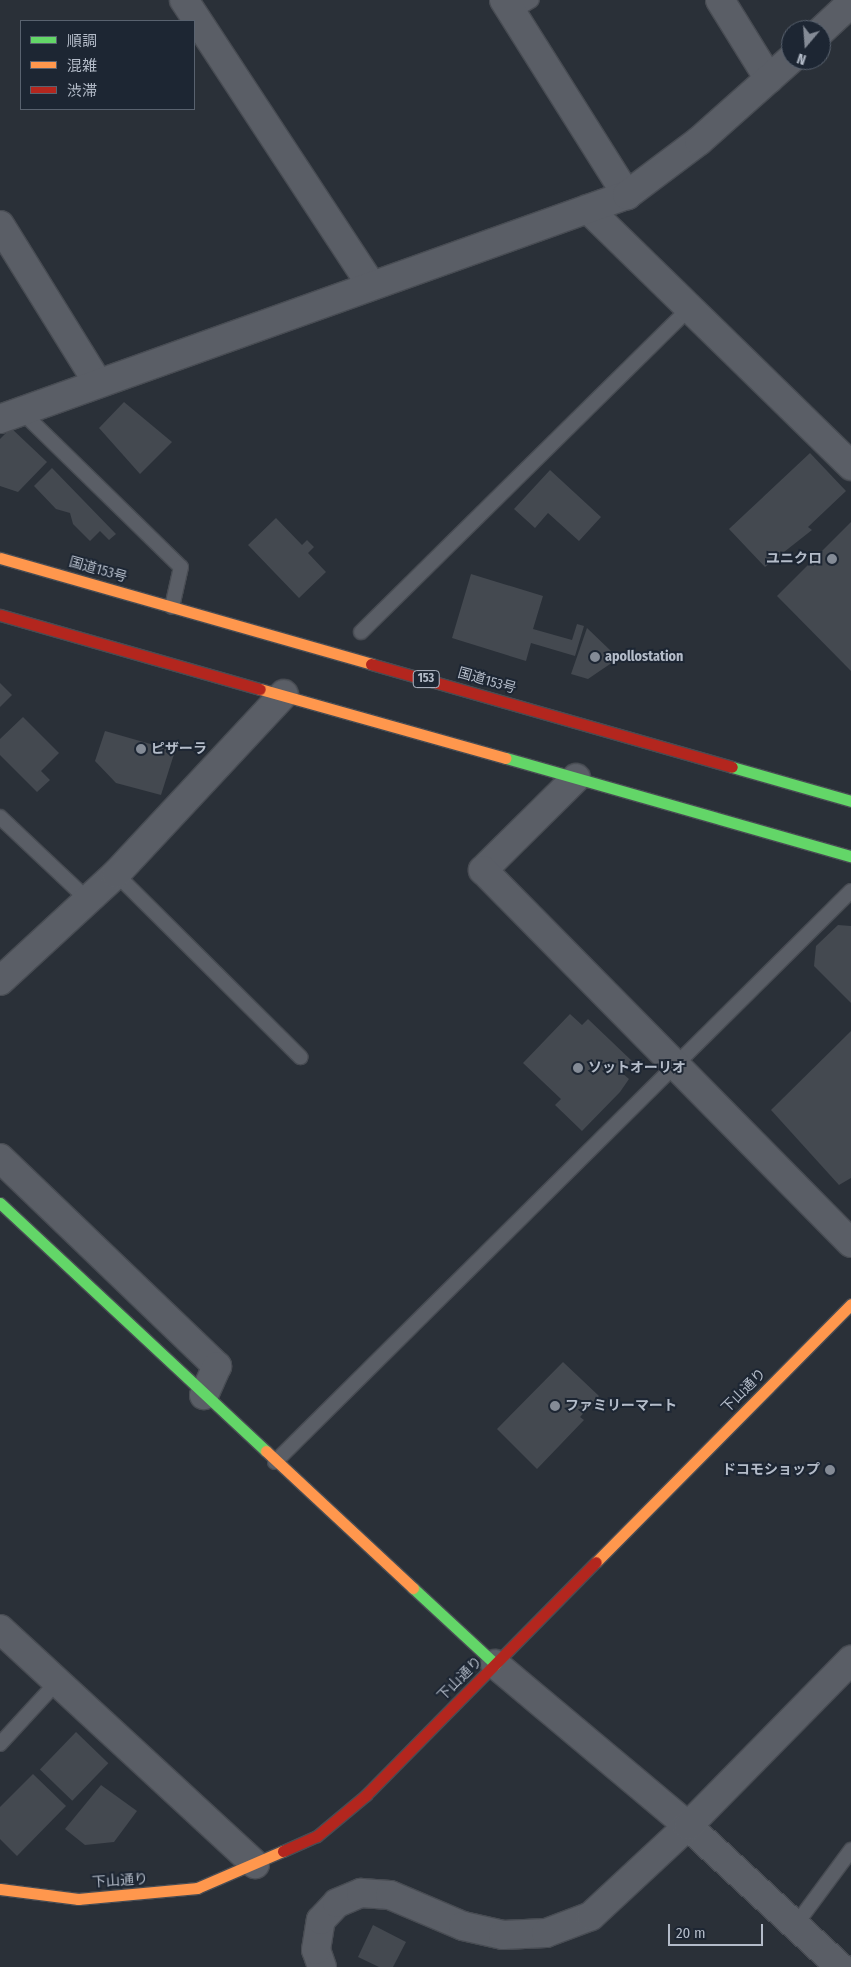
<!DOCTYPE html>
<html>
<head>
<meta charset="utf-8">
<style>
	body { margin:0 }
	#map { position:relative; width:851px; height:1967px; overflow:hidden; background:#2a3038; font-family:"Fira Sans Condensed","Noto Sans JP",sans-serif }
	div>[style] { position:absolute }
	.building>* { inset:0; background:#444950; transform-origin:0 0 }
	.roads { filter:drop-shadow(1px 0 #484c53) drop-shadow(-1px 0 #484c53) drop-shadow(0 1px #484c53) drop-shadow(0 -1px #484c53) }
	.lane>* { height:14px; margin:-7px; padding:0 7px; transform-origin:7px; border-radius:7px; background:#5a5e66 }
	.street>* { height:28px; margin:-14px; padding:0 14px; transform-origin:14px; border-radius:14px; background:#5a5e66 }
	.fast>* { height:11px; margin:-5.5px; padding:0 5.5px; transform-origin:5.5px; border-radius:5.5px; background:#63d668 }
	.slow>* { height:11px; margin:-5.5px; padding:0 5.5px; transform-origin:5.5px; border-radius:5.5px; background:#ff974d }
	.jam>* { height:11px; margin:-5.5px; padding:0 5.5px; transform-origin:5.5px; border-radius:5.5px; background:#b3261e }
	.dots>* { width:14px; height:14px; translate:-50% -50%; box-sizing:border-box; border:2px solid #1d2633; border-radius:50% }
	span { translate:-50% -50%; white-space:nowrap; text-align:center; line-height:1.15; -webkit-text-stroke:4px #1d2633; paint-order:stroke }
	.shield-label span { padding:1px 4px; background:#1d2633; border:1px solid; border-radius:4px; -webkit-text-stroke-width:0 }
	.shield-label { font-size:12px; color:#b4bcc9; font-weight:700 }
	.poi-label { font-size:14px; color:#b4bcc9; font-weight:700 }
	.right { translate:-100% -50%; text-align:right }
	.left { translate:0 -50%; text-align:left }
	.street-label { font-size:14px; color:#b4bcc9 }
	.legend { position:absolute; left:20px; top:20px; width:175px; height:90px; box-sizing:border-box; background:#1d2633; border:1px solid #59626f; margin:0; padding:6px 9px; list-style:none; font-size:15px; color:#b4bcc9 }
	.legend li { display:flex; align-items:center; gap:10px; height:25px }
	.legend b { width:25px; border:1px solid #59626f }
	.north { position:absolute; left:781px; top:20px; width:50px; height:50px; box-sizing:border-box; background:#1d2633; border:1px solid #59626f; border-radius:50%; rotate:198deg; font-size:14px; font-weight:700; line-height:20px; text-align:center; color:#b4bcc9 }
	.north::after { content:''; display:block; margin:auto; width:18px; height:22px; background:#848b96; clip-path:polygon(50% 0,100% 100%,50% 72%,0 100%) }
	.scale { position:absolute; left:668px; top:1924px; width:95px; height:22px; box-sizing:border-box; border:2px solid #b4bcc9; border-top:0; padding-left:6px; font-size:15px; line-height:18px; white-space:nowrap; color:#b4bcc9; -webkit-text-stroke:4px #1d2633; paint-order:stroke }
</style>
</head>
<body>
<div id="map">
	<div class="building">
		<div style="clip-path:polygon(124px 402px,172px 442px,140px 474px,99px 428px)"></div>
		<div style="clip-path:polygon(11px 428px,47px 462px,18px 492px,0 486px,0 439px)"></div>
		<div style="clip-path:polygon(810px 453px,846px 491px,808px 527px,812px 530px,765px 567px,729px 529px)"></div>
		<div style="clip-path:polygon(52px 468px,116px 534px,109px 540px,100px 531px,90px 541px,73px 524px,70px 513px,56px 509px,34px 486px)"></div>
		<div style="clip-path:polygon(550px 470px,601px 517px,579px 541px,548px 513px,535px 528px,514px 509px)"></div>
		<div style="clip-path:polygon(276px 518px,302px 545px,307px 540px,314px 547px,308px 553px,326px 572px,299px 598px,248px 545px)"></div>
		<div style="clip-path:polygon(851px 522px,851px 671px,777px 596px)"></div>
		<div style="clip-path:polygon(471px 574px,543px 596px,533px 629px,572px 640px,577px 624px,584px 626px,575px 656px,531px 643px,526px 661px,452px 638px)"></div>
		<div style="clip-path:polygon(587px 628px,612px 652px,613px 662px,588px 679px,571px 674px)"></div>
		<div style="clip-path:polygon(0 683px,12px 695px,0 707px)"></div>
		<div style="clip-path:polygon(23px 717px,59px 753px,41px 771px,50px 780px,37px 792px,0 755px,0 739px)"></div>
		<div style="clip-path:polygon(105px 731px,175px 751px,161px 795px,116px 783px,95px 761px)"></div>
		<div style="clip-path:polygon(838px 925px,851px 926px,851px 1003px,814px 966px,816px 946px)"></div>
		<div style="clip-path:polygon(570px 1014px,582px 1025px,588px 1019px,633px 1062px,622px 1073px,629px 1079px,620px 1092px,582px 1131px,555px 1105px,561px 1099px,523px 1063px)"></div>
		<div style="clip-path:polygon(851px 1031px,851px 1178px,839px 1185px,771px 1110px)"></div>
		<div style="clip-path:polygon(563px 1362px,599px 1396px,580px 1417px,584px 1420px,537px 1469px,497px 1429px)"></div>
		<div style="left:76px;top:1732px;width:45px;height:52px;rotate:44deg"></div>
		<div style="clip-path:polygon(33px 1774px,66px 1806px,17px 1856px,0 1839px,0 1807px)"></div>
		<div style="clip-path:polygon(101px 1785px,137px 1811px,114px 1842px,85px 1845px,65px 1829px)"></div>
		<div style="clip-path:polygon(373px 1925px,406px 1942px,393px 1967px,379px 1967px,358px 1957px)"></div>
	</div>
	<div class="roads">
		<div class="lane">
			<div style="left:512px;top:12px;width:23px;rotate:-31deg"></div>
			<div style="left:21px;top:411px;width:223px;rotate:44.3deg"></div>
			<div style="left:181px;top:567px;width:41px;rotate:102.7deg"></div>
			<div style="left:361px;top:632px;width:462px;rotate:-44.6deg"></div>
			<div style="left:0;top:817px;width:121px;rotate:43.3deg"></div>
			<div style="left:116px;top:874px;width:260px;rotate:44.8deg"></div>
			<div style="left:275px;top:1462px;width:811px;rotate:-44.75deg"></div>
			<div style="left:0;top:1744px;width:84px;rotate:-47.4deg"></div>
			<div style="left:797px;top:1923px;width:91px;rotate:-53.5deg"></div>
		</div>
		<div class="street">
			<div style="left:184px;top:0;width:341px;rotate:56.7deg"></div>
			<div style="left:504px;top:0;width:231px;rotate:57.8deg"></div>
			<div style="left:720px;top:0;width:93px;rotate:58.2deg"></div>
			<div style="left:821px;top:31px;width:41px;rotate:-43deg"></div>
			<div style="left:588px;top:209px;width:368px;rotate:44.3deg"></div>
			<div style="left:0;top:225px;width:186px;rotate:58.2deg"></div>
			<div style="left:0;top:419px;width:666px;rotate:-19.66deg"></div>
			<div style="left:627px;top:195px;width:90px;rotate:-36.9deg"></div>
			<div style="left:699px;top:141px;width:123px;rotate:-41.7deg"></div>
			<div style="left:576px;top:778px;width:131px;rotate:135.3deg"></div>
			<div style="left:483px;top:870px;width:524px;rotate:45.39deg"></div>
			<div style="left:0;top:981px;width:158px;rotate:-42.7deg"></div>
			<div style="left:116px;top:874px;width:246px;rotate:-47deg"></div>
			<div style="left:0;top:1158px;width:301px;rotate:43.8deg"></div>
			<div style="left:217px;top:1366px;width:32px;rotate:114deg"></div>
			<div style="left:0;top:1629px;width:347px;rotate:42.7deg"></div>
			<div style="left:495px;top:1664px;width:252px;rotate:40deg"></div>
			<div style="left:688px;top:1826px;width:207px;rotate:42.8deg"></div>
			<div style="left:322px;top:1967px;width:18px;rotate:-109deg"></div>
			<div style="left:316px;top:1950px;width:30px;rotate:-81deg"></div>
			<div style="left:321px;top:1920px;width:23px;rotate:-47deg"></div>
			<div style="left:337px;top:1903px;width:26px;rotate:-23deg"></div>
			<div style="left:361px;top:1893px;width:29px;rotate:4deg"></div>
			<div style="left:390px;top:1895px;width:79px;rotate:23deg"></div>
			<div style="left:463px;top:1926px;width:41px;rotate:12.7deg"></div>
			<div style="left:503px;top:1935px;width:43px;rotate:-2.7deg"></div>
			<div style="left:546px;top:1933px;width:48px;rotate:-20.7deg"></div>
			<div style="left:591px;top:1916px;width:132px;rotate:-42.9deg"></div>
			<div style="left:688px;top:1826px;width:233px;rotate:-45.5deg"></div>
		</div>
		<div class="fast">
			<div style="left:506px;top:758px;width:359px;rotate:15.9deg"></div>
			<div style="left:732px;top:767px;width:124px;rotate:15.9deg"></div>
			<div style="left:0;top:1203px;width:364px;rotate:43deg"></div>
			<div style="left:413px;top:1588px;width:112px;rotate:42.8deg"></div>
		</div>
		<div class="slow">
			<div style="left:0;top:558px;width:386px;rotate:15.9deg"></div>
			<div style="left:260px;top:689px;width:255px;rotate:15.7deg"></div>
			<div style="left:266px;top:1451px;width:201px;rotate:43deg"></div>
			<div style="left:596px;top:1562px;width:363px;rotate:-45.3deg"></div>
			<div style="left:0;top:1889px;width:79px;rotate:7.3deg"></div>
			<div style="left:78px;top:1899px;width:120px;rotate:-5.3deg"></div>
			<div style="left:197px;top:1888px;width:94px;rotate:-23.3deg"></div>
		</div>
		<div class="jam">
			<div style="left:0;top:615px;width:270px;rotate:15.9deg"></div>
			<div style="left:371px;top:664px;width:375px;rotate:15.9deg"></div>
			<div style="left:283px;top:1851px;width:37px;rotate:-24deg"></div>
			<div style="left:317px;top:1836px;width:64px;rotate:-39.9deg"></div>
			<div style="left:366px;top:1795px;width:327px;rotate:-45.4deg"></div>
		</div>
	</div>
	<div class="dots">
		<div style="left:832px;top:559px;background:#848b96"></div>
		<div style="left:595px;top:657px;background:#848b96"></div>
		<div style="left:141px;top:749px;background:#848b96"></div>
		<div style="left:578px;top:1068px;background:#848b96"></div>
		<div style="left:555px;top:1406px;background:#848b96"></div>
		<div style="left:830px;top:1470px;background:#848b96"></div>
	</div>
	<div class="shield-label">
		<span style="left:426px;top:679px">153</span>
	</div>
	<div class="poi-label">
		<span class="right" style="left:822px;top:559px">ユニクロ</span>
		<span class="left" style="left:605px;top:657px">apollostation</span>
		<span class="left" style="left:151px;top:749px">ピザーラ</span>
		<span class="left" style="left:588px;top:1068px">ソットオーリオ</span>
		<span class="left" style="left:565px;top:1406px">ファミリーマート</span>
		<span class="right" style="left:820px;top:1470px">ドコモショップ</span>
	</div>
	<div class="street-label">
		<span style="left:98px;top:570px;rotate:16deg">国道153号</span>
		<span style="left:487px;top:681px;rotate:16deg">国道153号</span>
		<span style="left:744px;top:1391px;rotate:-45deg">下山通り</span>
		<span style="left:460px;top:1679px;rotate:-45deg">下山通り</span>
		<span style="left:120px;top:1881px;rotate:-4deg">下山通り</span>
	</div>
	<ul class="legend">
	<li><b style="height:6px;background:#63d668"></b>順調</li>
	<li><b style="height:6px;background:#ff974d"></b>混雑</li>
	<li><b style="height:6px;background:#b3261e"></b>渋滞</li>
	</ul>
	<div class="north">N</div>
	<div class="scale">20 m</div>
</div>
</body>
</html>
